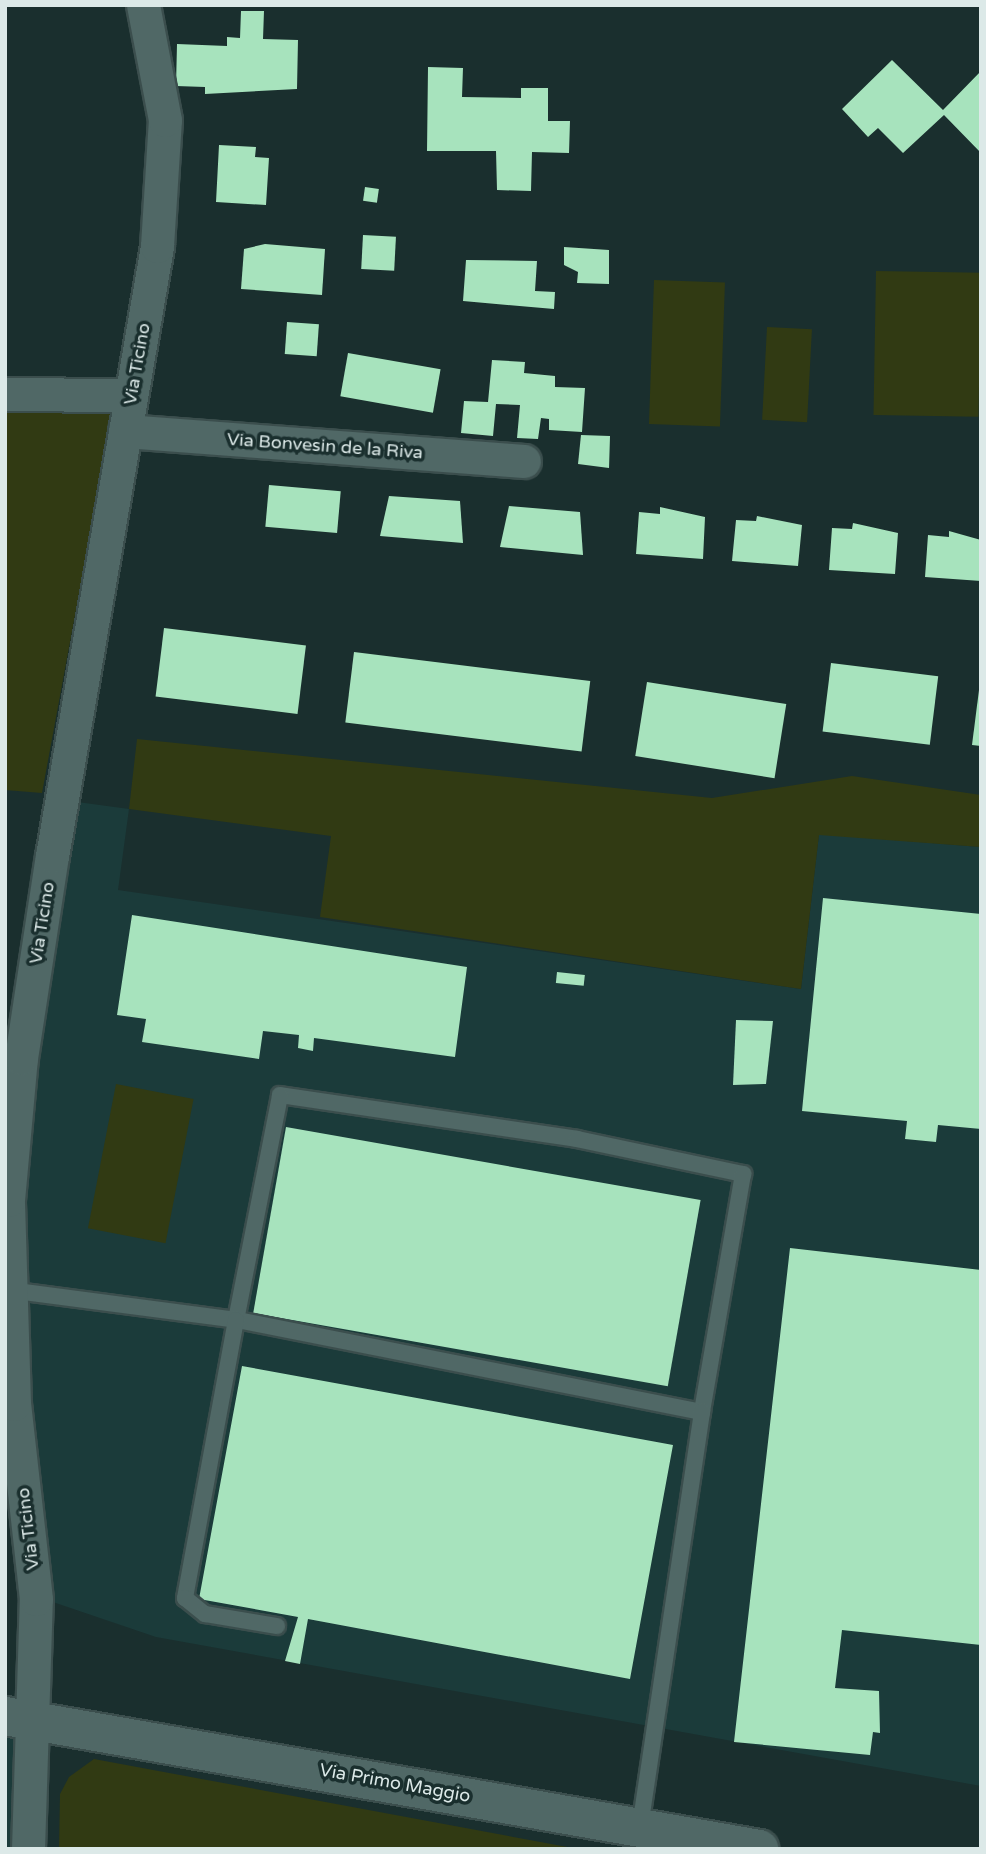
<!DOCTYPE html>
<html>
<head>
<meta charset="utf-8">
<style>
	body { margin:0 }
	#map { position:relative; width:986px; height:1854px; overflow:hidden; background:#1a2f2e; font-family:"Varela Round",sans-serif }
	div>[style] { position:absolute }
	.built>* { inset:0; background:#1b3b3a }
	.green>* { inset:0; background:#313a13; transform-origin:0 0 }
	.building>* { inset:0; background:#a7e3bd; transform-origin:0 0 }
	.roads { filter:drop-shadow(2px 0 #3b4e4d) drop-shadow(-2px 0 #3b4e4d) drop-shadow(0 2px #3b4e4d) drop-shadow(0 -2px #3b4e4d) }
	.service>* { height:16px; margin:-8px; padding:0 8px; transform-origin:8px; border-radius:8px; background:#506866 }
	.minor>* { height:33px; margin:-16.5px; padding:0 16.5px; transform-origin:16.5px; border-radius:16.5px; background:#506866 }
	.tertiary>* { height:38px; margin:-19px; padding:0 19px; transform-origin:19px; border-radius:19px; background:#506866 }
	span { translate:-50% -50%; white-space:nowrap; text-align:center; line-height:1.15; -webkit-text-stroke:7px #1a2f2e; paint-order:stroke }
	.street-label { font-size:18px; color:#dce9e8 }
	.frame { position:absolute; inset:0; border:7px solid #dce9e8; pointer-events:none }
</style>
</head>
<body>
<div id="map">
	<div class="built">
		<div style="clip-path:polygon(70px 801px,129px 809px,118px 890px,801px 989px,819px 834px,981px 847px,981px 1786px,156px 1637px,44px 1599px,24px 1412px,25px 1176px)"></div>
		<div style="clip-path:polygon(5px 1722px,25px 1724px,22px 1849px,5px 1849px)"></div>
	</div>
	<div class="green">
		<div style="left:876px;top:271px;width:105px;height:144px;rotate:1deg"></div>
		<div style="left:654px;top:280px;width:71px;height:144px;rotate:2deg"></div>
		<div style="left:767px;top:327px;width:45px;height:93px;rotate:3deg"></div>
		<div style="clip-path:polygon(113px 410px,42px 793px,5px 790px,5px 413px)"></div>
		<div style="clip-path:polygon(137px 739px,712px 798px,852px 776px,981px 795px,981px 847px,819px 835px,801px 989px,320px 917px,331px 836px,129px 809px)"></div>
		<div style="left:116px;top:1084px;width:79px;height:147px;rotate:11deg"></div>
		<div style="clip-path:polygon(94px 1759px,578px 1849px,59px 1849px,60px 1794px,69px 1777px)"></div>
	</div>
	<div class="building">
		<div style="clip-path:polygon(241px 11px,264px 11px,263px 39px,298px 40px,297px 89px,205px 94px,205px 87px,176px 86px,177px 44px,227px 46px,227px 37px,240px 38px)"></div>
		<div style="clip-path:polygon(892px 60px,943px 110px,981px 71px,981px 153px,944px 115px,903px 153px,878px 128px,868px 137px,842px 109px)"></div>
		<div style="clip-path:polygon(428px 67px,463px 68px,462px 97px,521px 98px,521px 88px,548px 88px,548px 121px,570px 121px,569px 153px,532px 152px,531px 191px,497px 190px,496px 151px,427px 151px)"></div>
		<div style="clip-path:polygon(219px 145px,256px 147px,255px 157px,269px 158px,266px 205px,216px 202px)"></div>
		<div style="left:365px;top:187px;width:14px;height:14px;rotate:8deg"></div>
		<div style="left:363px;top:235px;width:33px;height:34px;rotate:3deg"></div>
		<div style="clip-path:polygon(265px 244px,325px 249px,322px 295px,241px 289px,244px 249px)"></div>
		<div style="clip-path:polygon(564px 247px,609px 250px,609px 284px,577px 283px,578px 272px,564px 265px)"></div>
		<div style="clip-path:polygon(466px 260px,537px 261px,535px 291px,555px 292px,554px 309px,463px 301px)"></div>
		<div style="left:287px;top:322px;width:32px;height:32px;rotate:4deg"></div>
		<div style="left:348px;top:353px;width:94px;height:44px;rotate:10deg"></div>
		<div style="clip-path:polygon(492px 360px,525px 362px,524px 373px,555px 376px,555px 387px,585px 388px,582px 432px,549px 430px,549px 419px,541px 418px,538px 439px,517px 438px,520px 405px,496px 404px,493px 436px,461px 433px,464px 401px,488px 402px)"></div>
		<div style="clip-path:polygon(581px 435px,610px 436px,609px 468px,578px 464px)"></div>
		<div style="left:269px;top:485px;width:72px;height:42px;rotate:5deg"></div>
		<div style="clip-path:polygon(389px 496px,460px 501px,463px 543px,380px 536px)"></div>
		<div style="clip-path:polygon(509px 506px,580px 512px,583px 555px,500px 547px)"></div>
		<div style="clip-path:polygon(660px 507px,705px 517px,703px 559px,636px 554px,639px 512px,660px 514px)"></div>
		<div style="clip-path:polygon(757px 516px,802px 525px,798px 566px,732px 561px,736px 520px,756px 521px)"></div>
		<div style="clip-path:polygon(853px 523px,898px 533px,895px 574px,829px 570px,832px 528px,852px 529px)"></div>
		<div style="clip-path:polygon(949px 531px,981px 540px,981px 581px,925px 577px,928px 535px,949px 537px)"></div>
		<div style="left:164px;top:628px;width:143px;height:69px;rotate:7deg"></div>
		<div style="left:354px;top:652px;width:238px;height:71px;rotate:7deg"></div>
		<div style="left:831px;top:663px;width:108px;height:69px;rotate:7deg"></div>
		<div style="left:647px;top:682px;width:141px;height:75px;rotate:9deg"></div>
		<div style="clip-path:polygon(979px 690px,981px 690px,981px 746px,972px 745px)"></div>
		<div style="clip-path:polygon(823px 898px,981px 914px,981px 1129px,938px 1125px,936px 1142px,905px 1139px,907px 1121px,802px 1111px)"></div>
		<div style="clip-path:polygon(132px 915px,467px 967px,455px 1057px,314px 1038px,313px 1051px,298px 1048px,299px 1035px,263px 1031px,259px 1059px,142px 1042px,146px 1019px,117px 1015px)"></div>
		<div style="left:557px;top:972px;width:28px;height:11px;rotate:6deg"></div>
		<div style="clip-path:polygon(736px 1020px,773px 1021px,766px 1084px,733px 1085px)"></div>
		<div style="left:286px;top:1127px;width:421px;height:189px;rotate:10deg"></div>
		<div style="clip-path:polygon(790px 1248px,981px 1270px,981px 1645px,842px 1630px,835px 1688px,879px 1691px,880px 1733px,873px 1732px,870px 1755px,734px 1742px)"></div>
		<div style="clip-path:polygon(242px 1366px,673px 1445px,630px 1679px,308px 1619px,300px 1664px,285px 1661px,298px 1617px,199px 1599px)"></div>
	</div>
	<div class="roads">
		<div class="service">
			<div style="left:280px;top:1095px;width:300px;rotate:8.4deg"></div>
			<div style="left:577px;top:1139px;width:170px;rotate:11.9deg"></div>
			<div style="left:743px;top:1174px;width:242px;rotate:99.8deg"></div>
			<div style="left:702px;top:1412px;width:475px;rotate:-168.8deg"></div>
			<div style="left:236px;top:1320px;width:229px;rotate:-78.9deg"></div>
			<div style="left:9px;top:1290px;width:229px;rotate:7.5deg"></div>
			<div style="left:236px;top:1320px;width:283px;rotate:100.4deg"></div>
			<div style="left:185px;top:1598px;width:26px;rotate:39deg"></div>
			<div style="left:205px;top:1614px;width:73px;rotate:9.5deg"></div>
			<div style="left:640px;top:1827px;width:420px;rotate:-81.5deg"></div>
		</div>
		<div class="minor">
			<div style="left:5px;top:394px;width:126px;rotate:0.5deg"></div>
			<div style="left:125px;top:431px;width:400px;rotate:4.3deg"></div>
			<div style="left:28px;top:1849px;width:250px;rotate:-88.2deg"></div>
			<div style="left:36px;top:1599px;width:196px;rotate:-96.4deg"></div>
			<div style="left:14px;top:1404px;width:204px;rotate:-91.7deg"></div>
			<div style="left:8px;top:1200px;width:143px;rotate:-84.8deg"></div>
			<div style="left:21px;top:1058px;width:204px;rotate:-81.3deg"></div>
			<div style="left:52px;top:856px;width:619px;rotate:-80.23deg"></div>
			<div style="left:157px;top:246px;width:126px;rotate:-86.4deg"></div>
			<div style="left:165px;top:120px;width:117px;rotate:-100.8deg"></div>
		</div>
		<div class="tertiary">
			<div style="left:5px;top:1716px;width:766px;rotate:10deg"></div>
		</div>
	</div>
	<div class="street-label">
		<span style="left:137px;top:364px;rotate:-80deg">Via Ticino</span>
		<span style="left:325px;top:446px;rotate:4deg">Via Bonvesin de la Riva</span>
		<span style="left:42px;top:923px;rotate:-81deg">Via Ticino</span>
		<span style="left:28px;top:1529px;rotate:-97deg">Via Ticino</span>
		<span style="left:395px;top:1783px;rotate:10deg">Via Primo Maggio</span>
	</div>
	<div class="frame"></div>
</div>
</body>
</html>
